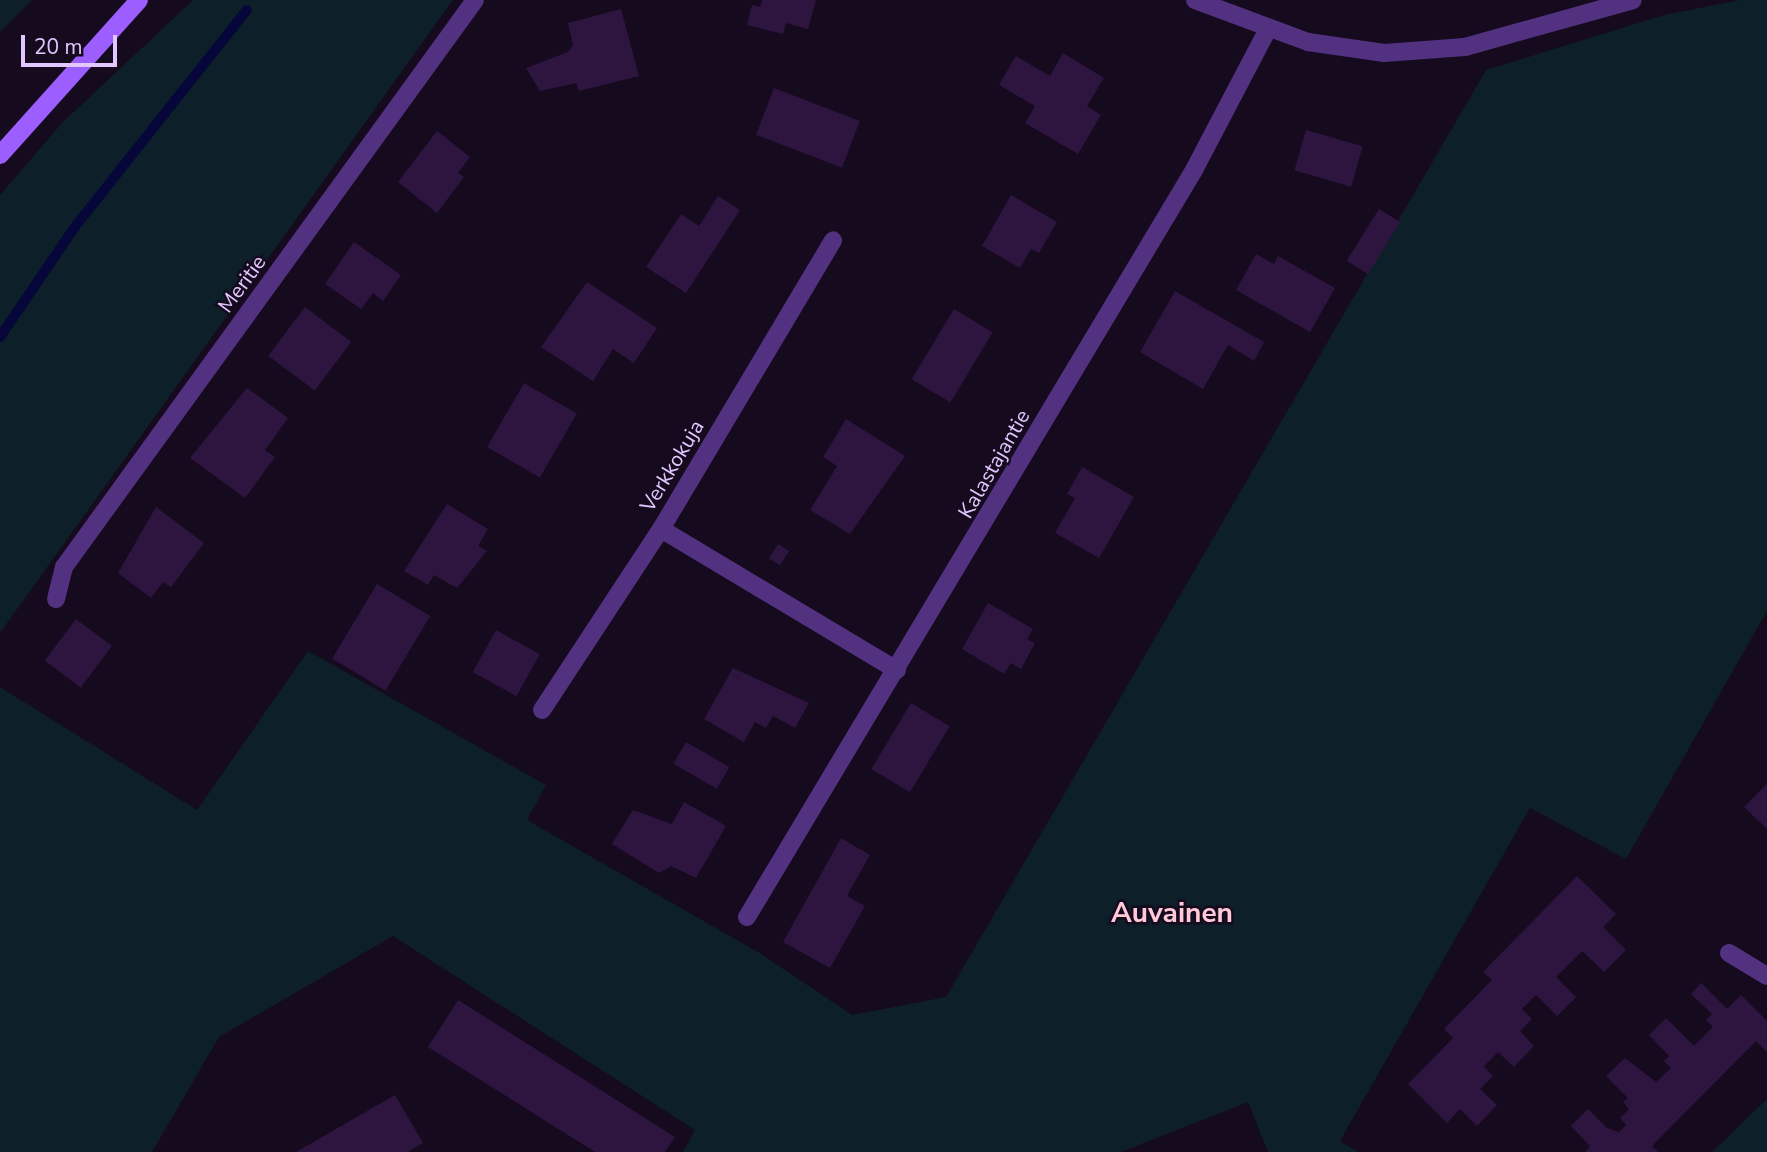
<!DOCTYPE html>
<html>
<head>
<meta charset="utf-8">
<style>
	body { margin:0 }
	#map { position:relative; width:1767px; height:1152px; overflow:hidden; background:#150a1e; font-family:"Nunito Sans",sans-serif }
	div>[style] { position:absolute }
	.green>* { inset:0; background:#0d1f28 }
	.stream>* { height:10px; margin:-5px; padding:0 5px; transform-origin:5px; border-radius:5px; background:#06063b }
	.building>* { inset:0; background:#2d1540; transform-origin:0 0 }
	.street>* { height:18px; margin:-9px; padding:0 9px; transform-origin:9px; border-radius:9px; background:#523280 }
	.secondary>* { height:18px; margin:-9px; padding:0 9px; transform-origin:9px; border-radius:9px; background:#9d5eff }
	span { translate:-50% -50%; white-space:nowrap; text-align:center; line-height:1.15; -webkit-text-stroke:5px #150a1e; paint-order:stroke }
	.street-label { font-size:21px; color:#e2c7ff }
	.district-label { font-size:28px; color:#ffc9d8; font-weight:700 }
	.scale { position:absolute; left:21px; top:35px; width:96px; height:32px; box-sizing:border-box; border:4px solid #e2c7ff; border-top:0; padding-left:9px; font-size:21px; line-height:24px; white-space:nowrap; color:#e2c7ff; -webkit-text-stroke:5px #150a1e; paint-order:stroke }
</style>
</head>
<body>
<div id="map">
	<div class="green">
		<div style="clip-path:polygon(0 0,32px 0,0 32px)"></div>
		<div style="clip-path:polygon(193px 0,453px 0,0 633px,0 195px,62px 123px)"></div>
		<div style="clip-path:polygon(1740px 0,1767px 0,1767px 611px,1626px 859px,1530px 808px,1340px 1141px,1358px 1152px,1268px 1152px,1248px 1102px,1121px 1152px,683px 1152px,695px 1130px,393px 936px,219px 1037px,152px 1152px,0 1152px,0 687px,197px 810px,308px 651px,546px 785px,527px 820px,758px 952px,852px 1015px,946px 997px,1486px 70px,1664px 15px)"></div>
		<div style="clip-path:polygon(1767px 1099px,1767px 1152px,1712px 1152px)"></div>
	</div>
	<div class="stream">
		<div style="left:0;top:337px;width:132px;rotate:-55.8deg"></div>
		<div style="left:74px;top:228px;width:278px;rotate:-51.6deg"></div>
	</div>
	<div class="building">
		<div style="clip-path:polygon(762px 0,816px 0,808px 29px,786px 23px,783px 34px,747px 25px,752px 5px,760px 7px)"></div>
		<div style="clip-path:polygon(621px 9px,639px 76px,579px 91px,576px 83px,540px 91px,526px 68px,568px 52px,573px 45px,568px 23px)"></div>
		<div style="clip-path:polygon(1063px 53px,1104px 78px,1087px 106px,1101px 115px,1078px 154px,1025px 123px,1035px 106px,999px 85px,1016px 56px,1050px 76px)"></div>
		<div style="left:774px;top:88px;width:92px;height:50px;rotate:21deg"></div>
		<div style="left:1306px;top:130px;width:59px;height:42px;rotate:16deg"></div>
		<div style="clip-path:polygon(437px 131px,470px 157px,458px 173px,464px 177px,437px 213px,398px 182px)"></div>
		<div style="clip-path:polygon(1011px 195px,1057px 222px,1039px 253px,1031px 249px,1020px 268px,982px 246px)"></div>
		<div style="clip-path:polygon(718px 196px,740px 210px,686px 293px,646px 267px,681px 214px,699px 226px)"></div>
		<div style="left:1379px;top:209px;width:25px;height:61px;rotate:32deg"></div>
		<div style="clip-path:polygon(354px 242px,401px 275px,383px 301px,373px 293px,361px 309px,325px 284px)"></div>
		<div style="clip-path:polygon(1256px 254px,1274px 264px,1278px 256px,1335px 288px,1310px 332px,1236px 290px)"></div>
		<div style="clip-path:polygon(587px 282px,657px 328px,634px 363px,613px 349px,593px 381px,541px 347px)"></div>
		<div style="clip-path:polygon(1175px 291px,1264px 342px,1254px 361px,1228px 345px,1203px 389px,1140px 352px)"></div>
		<div style="left:305px;top:307px;width:58px;height:61px;rotate:37deg"></div>
		<div style="left:954px;top:309px;width:45px;height:82px;rotate:31deg"></div>
		<div style="left:524px;top:383px;width:61px;height:74px;rotate:30deg"></div>
		<div style="clip-path:polygon(247px 388px,288px 418px,265px 450px,275px 457px,245px 498px,190px 458px)"></div>
		<div style="clip-path:polygon(846px 419px,905px 456px,850px 534px,810px 510px,837px 466px,823px 457px)"></div>
		<div style="clip-path:polygon(1082px 467px,1134px 497px,1099px 558px,1055px 533px,1075px 498px,1067px 494px)"></div>
		<div style="clip-path:polygon(447px 504px,488px 529px,478px 546px,487px 551px,457px 588px,434px 575px,428px 585px,404px 571px)"></div>
		<div style="clip-path:polygon(156px 507px,204px 543px,171px 587px,163px 582px,151px 598px,118px 573px)"></div>
		<div style="left:778px;top:544px;width:13px;height:17px;rotate:32deg"></div>
		<div style="left:377px;top:584px;width:62px;height:87px;rotate:31deg"></div>
		<div style="clip-path:polygon(988px 603px,1033px 629px,1027px 639px,1035px 643px,1021px 669px,1011px 663px,1004px 674px,962px 649px)"></div>
		<div style="left:76px;top:619px;width:45px;height:52px;rotate:37deg"></div>
		<div style="left:496px;top:630px;width:50px;height:48px;rotate:29deg"></div>
		<div style="clip-path:polygon(733px 668px,809px 703px,795px 728px,773px 716px,766px 728px,755px 722px,744px 742px,704px 719px)"></div>
		<div style="left:911px;top:703px;width:45px;height:77px;rotate:31deg"></div>
		<div style="left:686px;top:742px;width:50px;height:25px;rotate:30deg"></div>
		<div style="clip-path:polygon(1767px 784px,1767px 829px,1744px 807px)"></div>
		<div style="clip-path:polygon(684px 802px,726px 826px,696px 878px,671px 866px,659px 873px,612px 844px,633px 810px,672px 824px)"></div>
		<div style="clip-path:polygon(841px 838px,870px 855px,847px 896px,865px 906px,830px 968px,783px 942px)"></div>
		<div style="clip-path:polygon(1577px 876px,1616px 914px,1603px 927px,1626px 950px,1604px 972px,1582px 951px,1556px 977px,1576px 997px,1557px 1016px,1536px 995px,1522px 1009px,1532px 1019px,1520px 1031px,1534px 1046px,1514px 1067px,1498px 1052px,1484px 1066px,1493px 1076px,1480px 1089px,1497px 1105px,1477px 1126px,1460px 1109px,1447px 1123px,1408px 1084px,1453px 1038px,1444px 1029px,1492px 980px,1483px 972px)"></div>
		<div style="clip-path:polygon(1701px 983px,1727px 1009px,1741px 995px,1767px 1021px,1767px 1052px,1756px 1041px,1652px 1146px,1658px 1152px,1585px 1152px,1590px 1146px,1571px 1126px,1588px 1109px,1607px 1128px,1619px 1132px,1626px 1125px,1620px 1118px,1629px 1109px,1623px 1102px,1628px 1098px,1606px 1076px,1625px 1058px,1656px 1082px,1671px 1068px,1664px 1061px,1669px 1056px,1649px 1035px,1666px 1018px,1694px 1046px,1713px 1027px,1706px 1020px,1712px 1014px,1691px 994px)"></div>
		<div style="clip-path:polygon(458px 1000px,675px 1137px,665px 1152px,595px 1152px,428px 1047px)"></div>
		<div style="clip-path:polygon(395px 1095px,423px 1143px,408px 1152px,296px 1152px)"></div>
	</div>
	<div class="street">
		<div style="left:1195px;top:0;width:121px;rotate:20.4deg"></div>
		<div style="left:1308px;top:42px;width:77px;rotate:8.2deg"></div>
		<div style="left:1384px;top:53px;width:81px;rotate:-4.2deg"></div>
		<div style="left:1465px;top:47px;width:174px;rotate:-15.6deg"></div>
		<div style="left:661px;top:529px;width:275px;rotate:30.9deg"></div>
		<div style="left:56px;top:599px;width:33px;rotate:-76deg"></div>
		<div style="left:64px;top:567px;width:700px;rotate:-54.06deg"></div>
		<div style="left:542px;top:710px;width:217px;rotate:-56.7deg"></div>
		<div style="left:661px;top:529px;width:336px;rotate:-59.2deg"></div>
		<div style="left:747px;top:917px;width:871px;rotate:-59.1deg"></div>
		<div style="left:1194px;top:170px;width:159px;rotate:-62.3deg"></div>
		<div style="left:1729px;top:953px;width:44px;rotate:31.2deg"></div>
	</div>
	<div class="secondary">
		<div style="left:0;top:155px;width:208px;rotate:-48.1deg"></div>
	</div>
	<div class="street-label">
		<span style="left:242px;top:284px;rotate:-54deg">Meritie</span>
		<span style="left:994px;top:464px;rotate:-60deg">Kalastajantie</span>
		<span style="left:672px;top:466px;rotate:-59deg">Verkkokuja</span>
	</div>
	<div class="district-label">
		<span style="left:1172px;top:913px">Auvainen</span>
	</div>
	<div class="scale">20 m</div>
</div>
</body>
</html>
